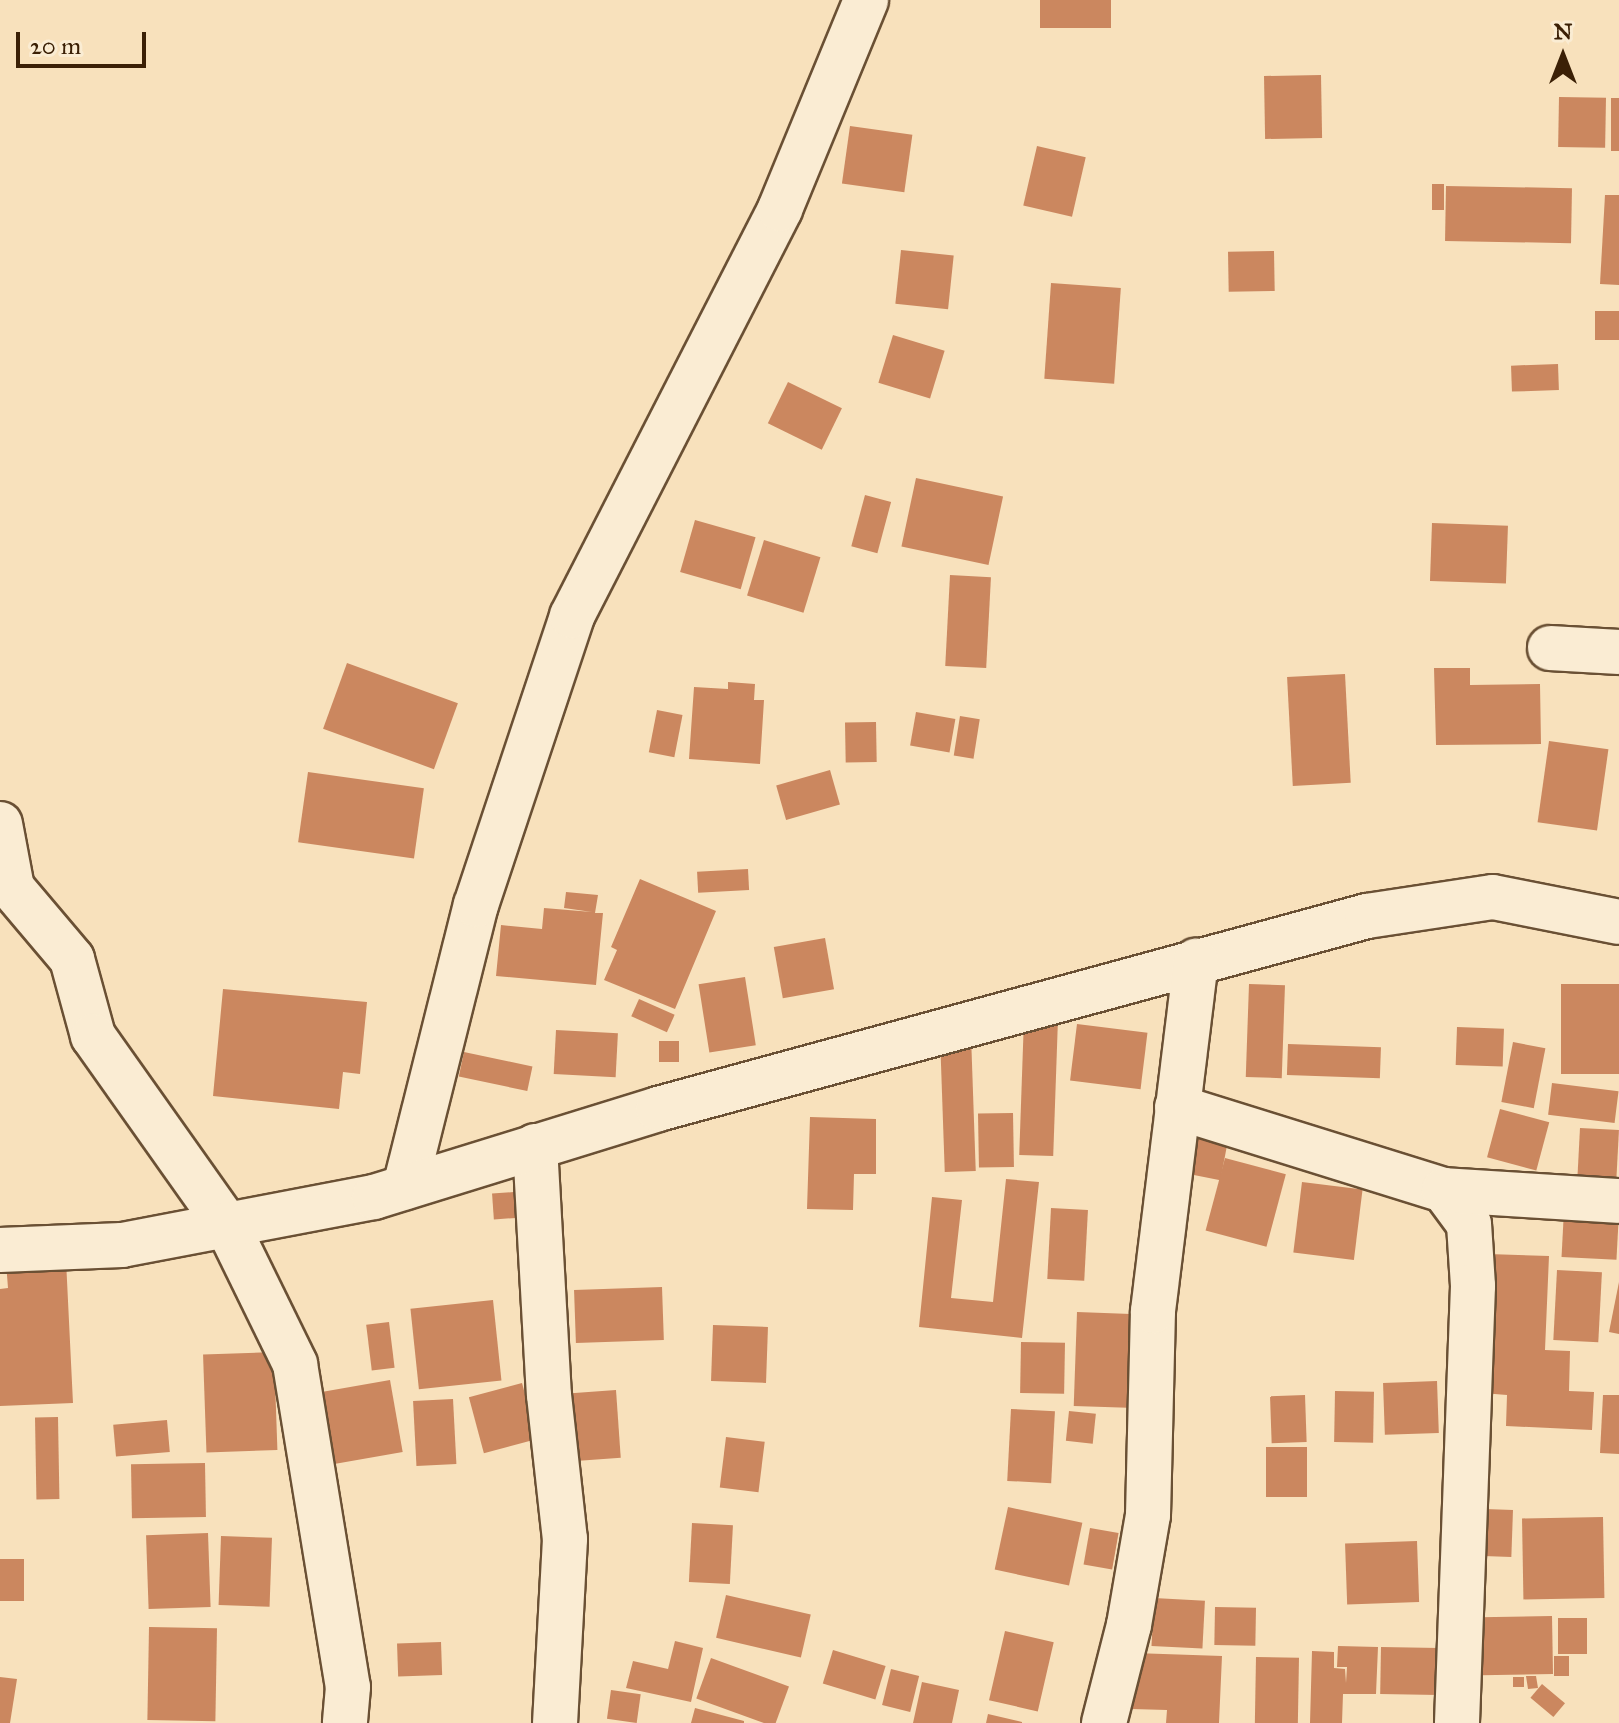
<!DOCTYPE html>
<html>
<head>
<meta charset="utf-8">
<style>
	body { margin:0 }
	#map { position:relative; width:1619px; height:1723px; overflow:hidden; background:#f8e1bc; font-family:"IM FELL Great Primer",serif }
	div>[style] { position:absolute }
	.building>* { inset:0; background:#cb875f; transform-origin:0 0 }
	.roads { filter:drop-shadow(2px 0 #6a5034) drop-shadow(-2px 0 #6a5034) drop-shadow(0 2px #6a5034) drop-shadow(0 -2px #6a5034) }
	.minor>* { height:44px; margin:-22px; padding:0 22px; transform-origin:22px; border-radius:22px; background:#faecd3 }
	span { translate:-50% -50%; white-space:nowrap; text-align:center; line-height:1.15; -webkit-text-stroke:6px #faecd3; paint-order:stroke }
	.north { position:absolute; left:1523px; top:16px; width:80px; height:80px; -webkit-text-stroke:6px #faecd3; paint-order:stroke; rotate:0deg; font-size:22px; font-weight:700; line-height:32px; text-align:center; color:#3b2006 }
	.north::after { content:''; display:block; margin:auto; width:28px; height:36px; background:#3b2006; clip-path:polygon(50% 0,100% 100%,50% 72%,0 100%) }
	.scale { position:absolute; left:16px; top:32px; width:130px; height:36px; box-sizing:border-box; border:4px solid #3b2006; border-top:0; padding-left:10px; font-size:24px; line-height:28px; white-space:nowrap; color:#3b2006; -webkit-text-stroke:6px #faecd3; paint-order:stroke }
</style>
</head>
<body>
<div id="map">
	<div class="building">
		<div style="left:1040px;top:0;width:71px;height:28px"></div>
		<div style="left:1321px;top:75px;width:63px;height:57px;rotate:89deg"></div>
		<div style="left:1559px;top:97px;width:47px;height:50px;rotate:1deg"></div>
		<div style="left:1611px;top:98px;width:8px;height:53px"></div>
		<div style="left:850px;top:126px;width:63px;height:58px;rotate:8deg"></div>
		<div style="left:1037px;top:146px;width:50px;height:61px;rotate:13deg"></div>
		<div style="left:1432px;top:184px;width:12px;height:26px"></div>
		<div style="left:1446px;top:186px;width:126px;height:55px;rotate:1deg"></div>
		<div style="clip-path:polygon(1605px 195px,1619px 195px,1619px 285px,1600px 284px)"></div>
		<div style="left:901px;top:250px;width:53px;height:54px;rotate:6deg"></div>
		<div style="left:1274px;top:251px;width:40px;height:46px;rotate:89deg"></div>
		<div style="left:1051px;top:283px;width:70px;height:96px;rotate:4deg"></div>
		<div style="left:1619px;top:311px;width:29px;height:24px;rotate:90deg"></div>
		<div style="left:893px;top:335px;width:54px;height:50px;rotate:17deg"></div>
		<div style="left:1558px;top:364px;width:26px;height:47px;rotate:88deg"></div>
		<div style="left:788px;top:382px;width:60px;height:46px;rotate:26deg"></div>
		<div style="left:916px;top:478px;width:89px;height:70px;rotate:12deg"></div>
		<div style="left:865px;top:495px;width:27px;height:53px;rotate:15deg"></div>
		<div style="left:695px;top:520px;width:63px;height:54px;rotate:16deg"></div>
		<div style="left:1432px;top:523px;width:76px;height:58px;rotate:2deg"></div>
		<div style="left:764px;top:540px;width:59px;height:58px;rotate:17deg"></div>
		<div style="left:950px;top:575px;width:41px;height:91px;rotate:3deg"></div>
		<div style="left:347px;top:663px;width:118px;height:70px;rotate:20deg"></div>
		<div style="clip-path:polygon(1434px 668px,1470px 668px,1470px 685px,1540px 684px,1541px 744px,1436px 745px)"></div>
		<div style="left:1345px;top:674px;width:109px;height:58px;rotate:87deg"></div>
		<div style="clip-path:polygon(728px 682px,755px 684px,754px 700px,764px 700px,760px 764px,689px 759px,694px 687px,728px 689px)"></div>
		<div style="left:657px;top:710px;width:26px;height:43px;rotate:11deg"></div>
		<div style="left:916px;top:712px;width:40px;height:34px;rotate:10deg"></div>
		<div style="left:960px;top:716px;width:20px;height:40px;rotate:9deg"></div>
		<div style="left:876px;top:722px;width:40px;height:31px;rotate:89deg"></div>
		<div style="left:1549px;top:741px;width:60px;height:82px;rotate:8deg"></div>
		<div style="left:830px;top:770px;width:36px;height:56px;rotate:74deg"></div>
		<div style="left:308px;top:772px;width:117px;height:71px;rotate:8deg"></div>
		<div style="left:748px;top:869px;width:21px;height:51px;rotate:87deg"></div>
		<div style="clip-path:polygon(640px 879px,716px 911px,675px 1009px,604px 980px,617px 950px,611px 947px)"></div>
		<div style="clip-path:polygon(566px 892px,598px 895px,595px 913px,603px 913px,596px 985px,496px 976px,501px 925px,542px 929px,544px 908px,592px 912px,564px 908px)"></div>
		<div style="left:825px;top:938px;width:52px;height:52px;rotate:80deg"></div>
		<div style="left:745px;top:977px;width:69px;height:47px;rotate:81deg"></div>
		<div style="left:1249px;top:984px;width:36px;height:93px;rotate:2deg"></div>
		<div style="left:1619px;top:984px;width:90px;height:58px;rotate:90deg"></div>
		<div style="clip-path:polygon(223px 989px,367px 1002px,360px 1074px,343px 1072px,339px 1109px,213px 1096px)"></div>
		<div style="left:639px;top:999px;width:39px;height:19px;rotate:24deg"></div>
		<div style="left:1024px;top:1018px;width:34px;height:137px;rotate:2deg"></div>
		<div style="left:1077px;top:1024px;width:71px;height:57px;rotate:7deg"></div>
		<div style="left:1457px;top:1027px;width:47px;height:38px;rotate:2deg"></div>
		<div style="left:556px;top:1030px;width:62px;height:44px;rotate:3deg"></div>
		<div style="left:971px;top:1035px;width:136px;height:31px;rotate:88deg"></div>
		<div style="left:659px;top:1041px;width:20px;height:21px"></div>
		<div style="left:1513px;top:1042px;width:33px;height:61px;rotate:11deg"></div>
		<div style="left:1288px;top:1044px;width:93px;height:31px;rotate:2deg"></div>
		<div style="left:464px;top:1052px;width:70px;height:25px;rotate:12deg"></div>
		<div style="left:1552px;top:1083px;width:67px;height:32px;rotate:7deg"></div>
		<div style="left:1500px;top:1109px;width:51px;height:50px;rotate:15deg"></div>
		<div style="left:1013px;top:1113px;width:54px;height:35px;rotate:89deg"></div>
		<div style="clip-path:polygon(810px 1117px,876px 1119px,876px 1174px,854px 1174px,853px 1210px,807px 1209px)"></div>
		<div style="left:1199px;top:1122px;width:32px;height:53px;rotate:11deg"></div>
		<div style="left:1580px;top:1128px;width:39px;height:51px;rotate:3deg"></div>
		<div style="left:1225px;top:1158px;width:63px;height:75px;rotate:15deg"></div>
		<div style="clip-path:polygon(1006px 1179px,1039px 1182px,1022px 1338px,919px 1327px,932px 1197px,962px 1200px,951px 1298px,993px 1302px)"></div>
		<div style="left:1302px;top:1182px;width:61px;height:71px;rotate:7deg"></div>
		<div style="left:514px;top:1192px;width:26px;height:22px;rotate:86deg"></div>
		<div style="left:1051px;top:1208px;width:37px;height:71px;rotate:3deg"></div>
		<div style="left:1564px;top:1210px;width:55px;height:47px;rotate:3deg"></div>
		<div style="clip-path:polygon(1488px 1254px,1549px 1256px,1545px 1350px,1570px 1351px,1569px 1391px,1594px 1392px,1592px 1430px,1506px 1426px,1507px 1395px,1482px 1393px)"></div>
		<div style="clip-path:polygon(66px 1260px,73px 1403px,0 1406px,0 1289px,8px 1288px,6px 1262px)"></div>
		<div style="left:1557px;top:1270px;width:45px;height:70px;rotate:3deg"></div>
		<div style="clip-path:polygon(1619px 1282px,1619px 1334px,1609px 1332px)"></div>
		<div style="left:662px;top:1287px;width:53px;height:88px;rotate:88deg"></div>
		<div style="left:493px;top:1300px;width:81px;height:83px;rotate:84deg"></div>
		<div style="left:1077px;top:1312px;width:54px;height:94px;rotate:2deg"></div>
		<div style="left:389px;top:1322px;width:46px;height:23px;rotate:83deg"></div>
		<div style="left:713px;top:1325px;width:55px;height:56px;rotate:2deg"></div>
		<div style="left:1021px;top:1342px;width:44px;height:51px;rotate:1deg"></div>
		<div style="left:274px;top:1352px;width:98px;height:71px;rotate:88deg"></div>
		<div style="left:390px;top:1380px;width:73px;height:68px;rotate:80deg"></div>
		<div style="left:1437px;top:1381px;width:52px;height:54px;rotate:88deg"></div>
		<div style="left:522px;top:1383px;width:58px;height:55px;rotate:75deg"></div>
		<div style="left:616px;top:1390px;width:68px;height:45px;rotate:86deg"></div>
		<div style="left:1335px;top:1391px;width:39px;height:51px;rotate:1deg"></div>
		<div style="left:1305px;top:1395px;width:47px;height:35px;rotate:88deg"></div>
		<div style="clip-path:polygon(1603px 1395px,1619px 1395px,1619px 1454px,1600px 1453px)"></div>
		<div style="left:453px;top:1399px;width:65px;height:40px;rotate:87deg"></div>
		<div style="left:1011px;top:1409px;width:44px;height:72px;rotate:3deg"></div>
		<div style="left:1069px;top:1411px;width:27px;height:30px;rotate:6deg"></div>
		<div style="left:58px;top:1417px;width:82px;height:23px;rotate:89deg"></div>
		<div style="left:167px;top:1420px;width:32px;height:54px;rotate:85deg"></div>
		<div style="left:726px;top:1437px;width:39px;height:51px;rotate:7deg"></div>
		<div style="left:1266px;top:1447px;width:41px;height:50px"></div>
		<div style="left:205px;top:1463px;width:54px;height:74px;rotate:89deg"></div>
		<div style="left:1008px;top:1507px;width:76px;height:64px;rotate:12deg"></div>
		<div style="left:1485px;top:1509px;width:28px;height:47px;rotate:2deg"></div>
		<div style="left:1603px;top:1517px;width:81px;height:81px;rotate:89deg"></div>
		<div style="left:692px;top:1523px;width:41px;height:59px;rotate:3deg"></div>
		<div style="left:1090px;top:1528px;width:29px;height:37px;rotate:10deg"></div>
		<div style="left:208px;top:1533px;width:74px;height:62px;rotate:88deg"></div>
		<div style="left:221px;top:1536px;width:51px;height:69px;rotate:2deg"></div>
		<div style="left:1417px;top:1541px;width:61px;height:72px;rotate:88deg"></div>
		<div style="left:0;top:1559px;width:24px;height:42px"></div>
		<div style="left:726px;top:1595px;width:87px;height:44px;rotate:13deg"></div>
		<div style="left:1154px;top:1598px;width:51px;height:48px;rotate:3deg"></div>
		<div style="left:1215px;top:1607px;width:41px;height:38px;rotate:1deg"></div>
		<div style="left:1552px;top:1616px;width:58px;height:72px;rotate:89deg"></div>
		<div style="left:1558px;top:1618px;width:29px;height:36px"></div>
		<div style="left:149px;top:1627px;width:68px;height:93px;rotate:1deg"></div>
		<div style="left:1005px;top:1631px;width:50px;height:71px;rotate:13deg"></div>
		<div style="clip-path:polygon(675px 1641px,703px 1648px,691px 1702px,626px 1688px,633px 1661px,668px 1669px)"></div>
		<div style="left:441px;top:1642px;width:33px;height:44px;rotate:88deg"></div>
		<div style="clip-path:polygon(1338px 1646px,1378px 1647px,1376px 1694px,1343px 1694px,1342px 1723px,1310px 1723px,1312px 1651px,1334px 1652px,1334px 1668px,1345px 1669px,1346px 1683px,1347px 1667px,1337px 1667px)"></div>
		<div style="left:1381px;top:1647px;width:58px;height:47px;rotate:1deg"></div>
		<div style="left:833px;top:1650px;width:55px;height:35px;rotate:17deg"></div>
		<div style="clip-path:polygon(1134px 1653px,1222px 1656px,1219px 1723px,1166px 1723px,1167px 1710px,1132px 1709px)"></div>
		<div style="left:1554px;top:1656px;width:15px;height:20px"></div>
		<div style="left:1256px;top:1657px;width:43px;height:66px;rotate:1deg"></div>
		<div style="left:711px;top:1658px;width:83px;height:43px;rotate:20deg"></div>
		<div style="left:891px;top:1669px;width:29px;height:37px;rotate:14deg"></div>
		<div style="clip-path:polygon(1526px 1676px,1536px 1676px,1538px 1688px,1528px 1689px)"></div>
		<div style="clip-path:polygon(0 1677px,17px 1679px,10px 1723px,0 1723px)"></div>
		<div style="left:1513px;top:1677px;width:11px;height:10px"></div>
		<div style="clip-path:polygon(922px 1682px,959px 1690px,952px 1723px,913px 1723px)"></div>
		<div style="left:1542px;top:1684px;width:30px;height:18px;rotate:40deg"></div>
		<div style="left:611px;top:1690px;width:30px;height:29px;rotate:8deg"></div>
		<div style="clip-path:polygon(695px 1708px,744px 1721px,744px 1723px,691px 1723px)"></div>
		<div style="clip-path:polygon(988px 1714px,1022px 1722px,1022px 1723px,986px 1723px)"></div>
	</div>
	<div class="roads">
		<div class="minor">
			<div style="left:1550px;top:648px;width:69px;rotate:3.3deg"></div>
			<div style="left:0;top:824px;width:65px;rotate:79.4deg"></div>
			<div style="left:12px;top:888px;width:93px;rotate:49.8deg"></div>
			<div style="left:72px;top:959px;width:80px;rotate:74.7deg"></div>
			<div style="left:93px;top:1036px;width:232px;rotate:54.7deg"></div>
			<div style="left:227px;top:1225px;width:155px;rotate:63.9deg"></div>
			<div style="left:295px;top:1364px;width:327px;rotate:80.7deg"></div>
			<div style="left:348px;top:1687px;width:36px;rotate:95deg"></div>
			<div style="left:1177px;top:1107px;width:280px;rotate:17.3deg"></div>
			<div style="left:1444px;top:1190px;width:42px;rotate:53.7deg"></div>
			<div style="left:1469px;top:1224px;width:62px;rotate:86.3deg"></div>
			<div style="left:1473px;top:1286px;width:437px;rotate:92.1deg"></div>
			<div style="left:535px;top:1146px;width:249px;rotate:86.8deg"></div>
			<div style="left:549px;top:1395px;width:145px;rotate:83.7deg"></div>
			<div style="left:565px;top:1539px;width:184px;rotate:93.1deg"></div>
			<div style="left:405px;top:1187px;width:291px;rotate:-75.9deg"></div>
			<div style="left:476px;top:905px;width:305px;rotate:-71.6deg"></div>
			<div style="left:572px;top:616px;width:457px;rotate:-62.9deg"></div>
			<div style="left:780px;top:209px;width:226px;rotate:-67.6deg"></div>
			<div style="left:1444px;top:1190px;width:175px;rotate:3.6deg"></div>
			<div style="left:0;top:1250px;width:122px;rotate:-2.3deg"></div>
			<div style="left:122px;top:1245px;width:257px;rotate:-10.8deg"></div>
			<div style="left:374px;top:1197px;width:297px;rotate:-17.2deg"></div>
			<div style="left:658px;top:1109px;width:735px;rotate:-15.23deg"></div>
			<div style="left:1367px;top:916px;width:127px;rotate:-8.6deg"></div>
			<div style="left:1493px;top:897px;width:128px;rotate:11.2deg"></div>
			<div style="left:1104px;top:1723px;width:101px;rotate:-75.7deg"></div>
			<div style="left:1129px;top:1625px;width:112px;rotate:-80.2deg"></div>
			<div style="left:1148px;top:1515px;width:204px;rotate:-88.6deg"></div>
			<div style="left:1153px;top:1311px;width:353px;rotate:-83deg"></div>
		</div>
	</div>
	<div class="north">N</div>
	<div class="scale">20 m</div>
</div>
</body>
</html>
